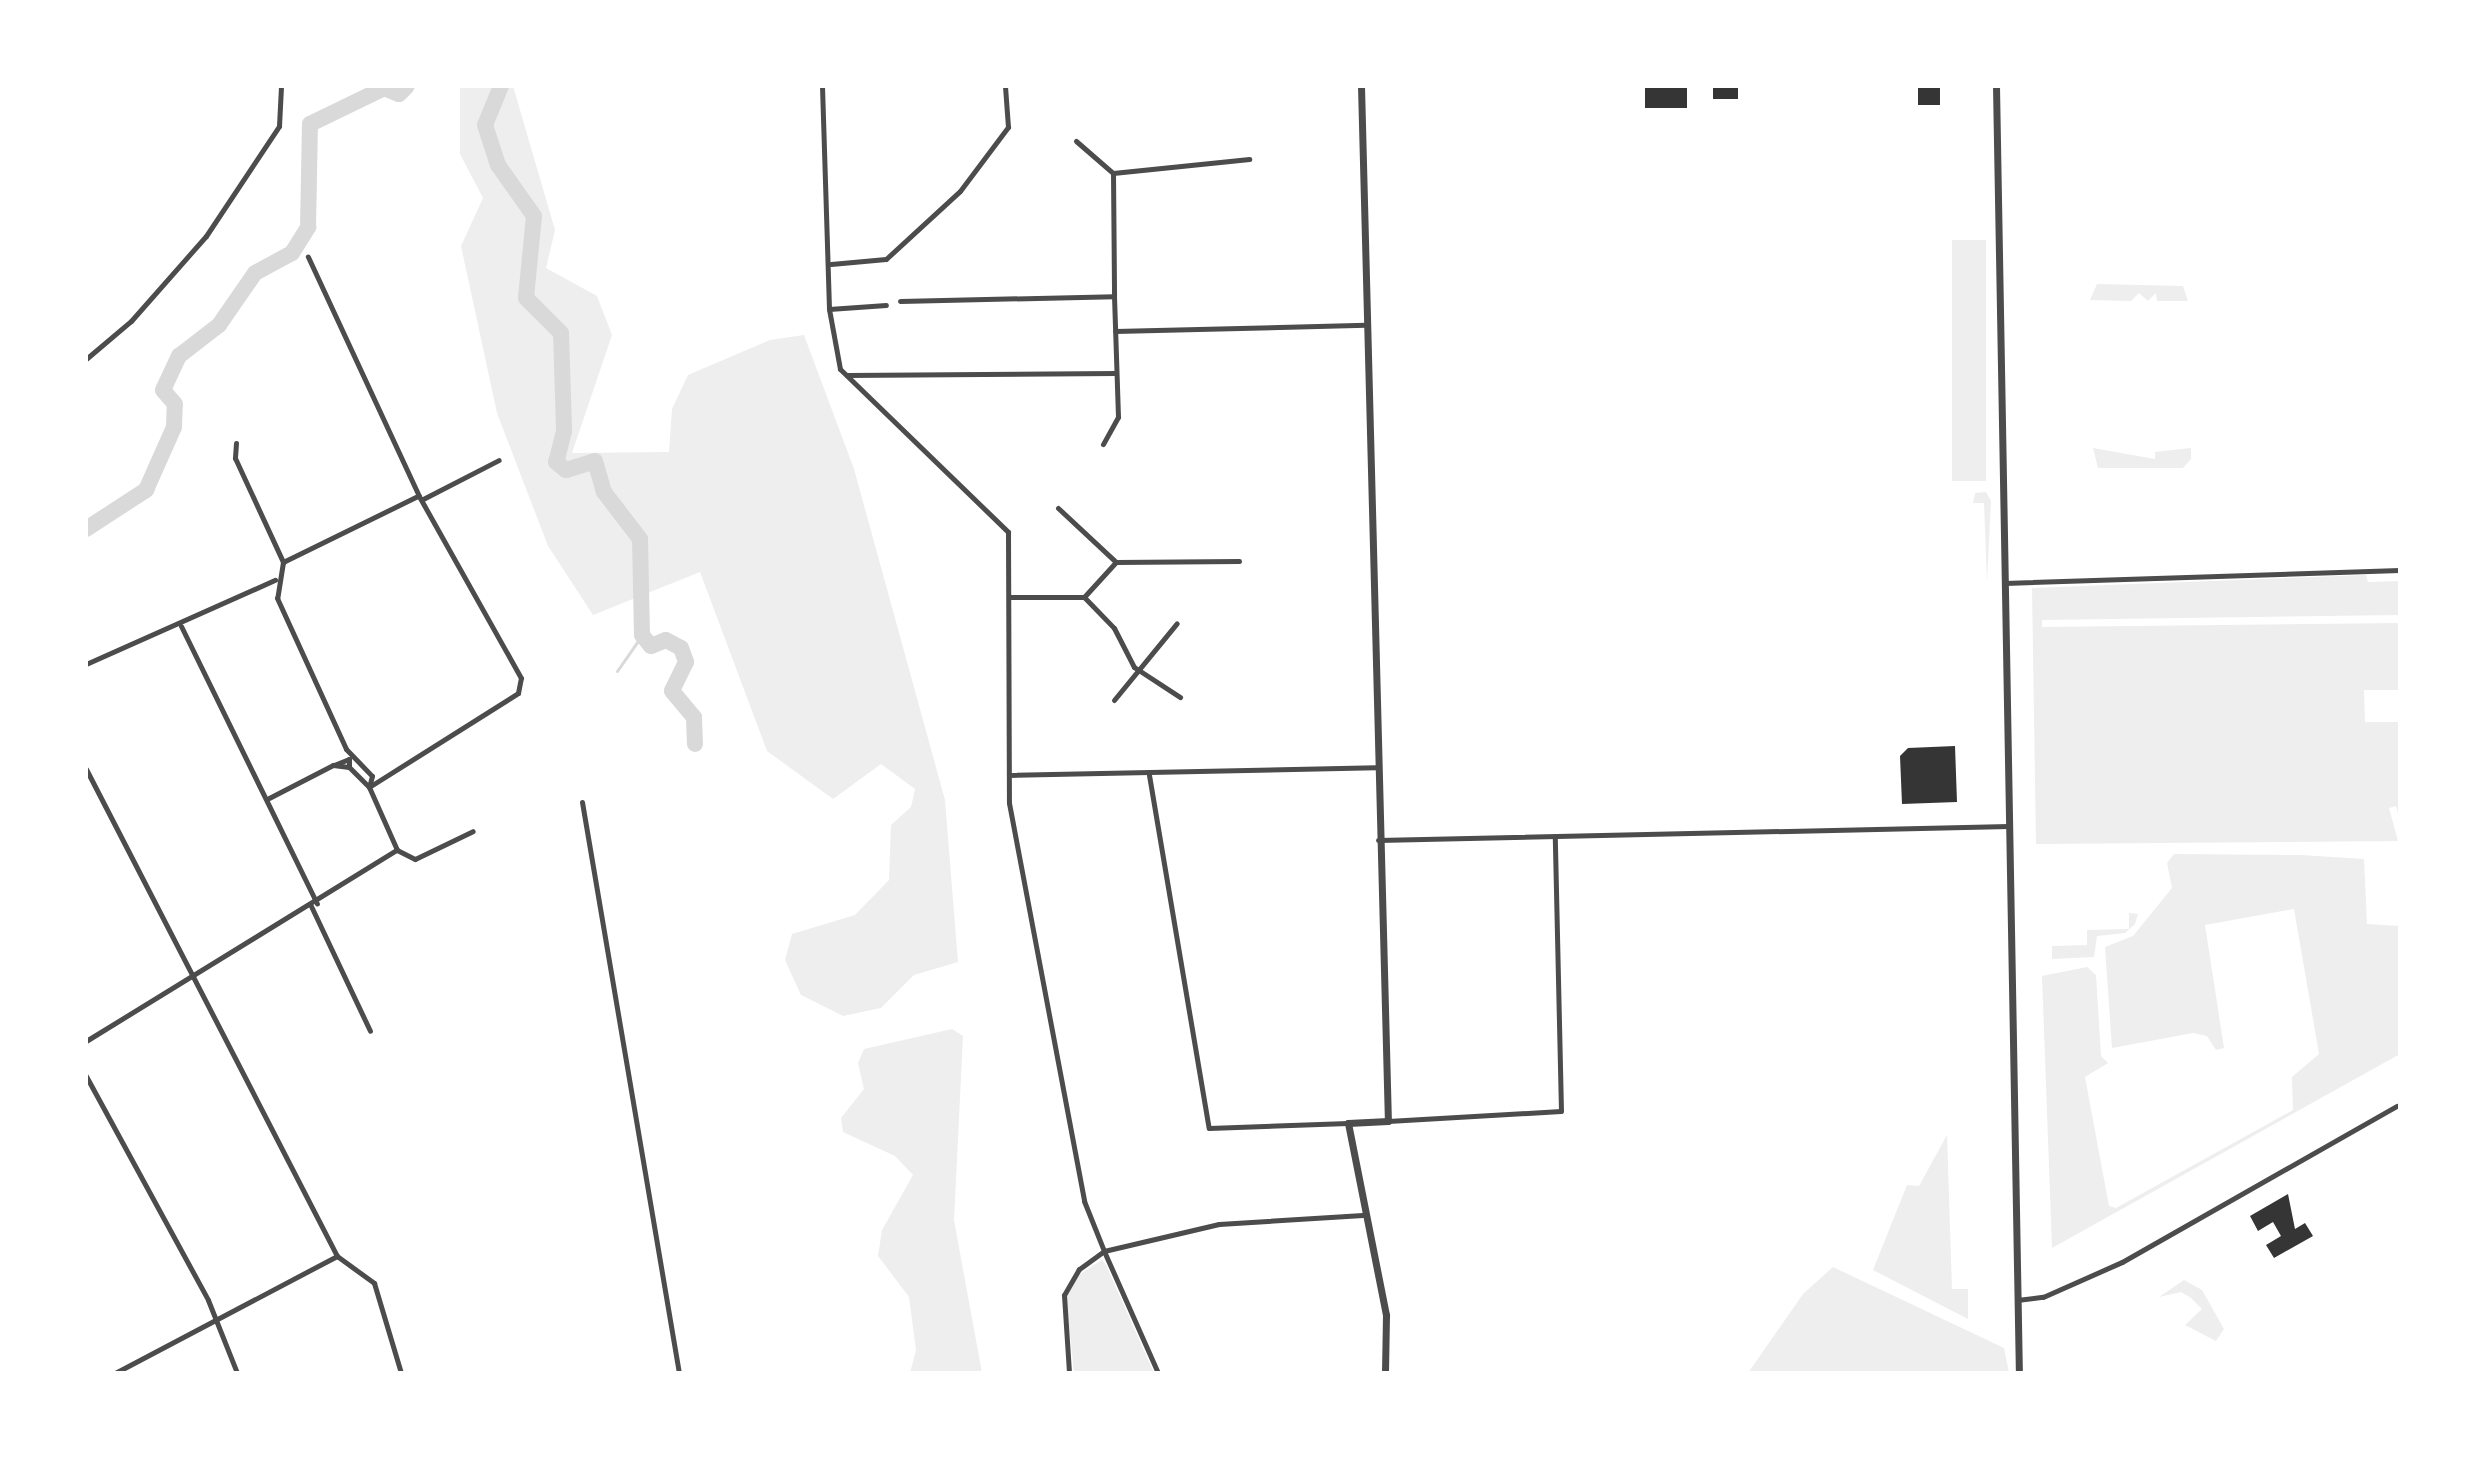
<!DOCTYPE html>
<html>
<head>
<meta charset="utf-8">
<style>
	body { margin:0 }
	#map { position:relative; width:2486px; height:1459px; overflow:hidden; background:#fff; font-family:Bitter,serif }
	div>[style] { position:absolute }
	.green>* { inset:0; background:#eee; transform-origin:0 0 }
	.stream>* { height:3px; margin:-1.5px; padding:0 1.5px; transform-origin:1.5px; border-radius:1.5px; background:#d9d9d9 }
	.river>* { height:16px; margin:-8px; padding:0 8px; transform-origin:8px; border-radius:8px; background:#d9d9d9 }
	.building>* { inset:0; background:#353535; transform-origin:0 0 }
	.minor>* { height:5px; margin:-2.5px; padding:0 2.5px; transform-origin:2.5px; border-radius:2.5px; background:#4c4c4c }
	.tertiary>* { height:7px; margin:-3.5px; padding:0 3.5px; transform-origin:3.5px; border-radius:3.5px; background:#4c4c4c }
	span { translate:-50% -50%; white-space:nowrap; text-align:center; line-height:1.15; -webkit-text-stroke:6px #fff; paint-order:stroke }
	.frame { position:absolute; inset:0; border:88px solid #fff; pointer-events:none }
</style>
</head>
<body>
<div id="map">
	<div class="green">
		<div style="clip-path:polygon(460px 86px,513px 86px,555px 230px,546px 268px,597px 296px,612px 335px,572px 453px,669px 452px,672px 409px,688px 375px,770px 340px,804px 335px,854px 469px,945px 800px,958px 962px,914px 975px,881px 1008px,843px 1016px,801px 995px,785px 960px,792px 934px,855px 915px,889px 880px,891px 825px,911px 807px,915px 789px,881px 764px,833px 799px,767px 751px,700px 572px,593px 615px,548px 546px,497px 413px,461px 246px,483px 198px,460px 154px)"></div>
		<div style="left:1952px;top:240px;width:34px;height:241px"></div>
		<div style="clip-path:polygon(2097px 284px,2183px 286px,2188px 301px,2157px 301px,2156px 293px,2148px 301px,2139px 293px,2131px 301px,2090px 300px)"></div>
		<div style="clip-path:polygon(2093px 448px,2155px 459px,2155px 452px,2191px 448px,2191px 459px,2183px 468px,2098px 468px)"></div>
		<div style="clip-path:polygon(1986px 492px,1991px 501px,1987px 583px,1984px 503px,1973px 503px,1975px 493px)"></div>
		<div style="clip-path:polygon(2366px 575px,2368px 582px,2400px 581px,2400px 615px,2042px 620px,2042px 627px,2400px 623px,2400px 690px,2364px 690px,2365px 722px,2400px 722px,2400px 821px,2396px 806px,2389px 808px,2398px 841px,2036px 844px,2032px 588px)"></div>
		<div style="clip-path:polygon(2301px 855px,2364px 859px,2367px 924px,2400px 926px,2400px 1054px,2052px 1248px,2042px 976px,2087px 967px,2096px 975px,2101px 1056px,2108px 1063px,2085px 1077px,2109px 1206px,2116px 1208px,2293px 1110px,2292px 1077px,2319px 1054px,2294px 909px,2205px 925px,2224px 1048px,2216px 1050px,2207px 1036px,2193px 1033px,2112px 1048px,2105px 947px,2133px 936px,2172px 888px,2167px 863px,2174px 854px)"></div>
		<div style="clip-path:polygon(2129px 913px,2138px 914px,2135px 924px,2125px 933px,2097px 936px,2094px 957px,2052px 959px,2052px 946px,2087px 945px,2087px 930px,2129px 929px)"></div>
		<div style="clip-path:polygon(952px 1029px,963px 1036px,954px 1220px,982px 1373px,910px 1373px,916px 1350px,909px 1297px,878px 1256px,882px 1230px,913px 1175px,895px 1156px,843px 1132px,841px 1118px,864px 1089px,858px 1063px,864px 1049px)"></div>
		<div style="clip-path:polygon(1947px 1135px,1952px 1289px,1968px 1289px,1968px 1319px,1873px 1270px,1907px 1185px,1919px 1186px)"></div>
		<div style="clip-path:polygon(1102px 1260px,1106px 1265px,1154px 1373px,1074px 1373px,1066px 1295px,1075px 1277px)"></div>
		<div style="clip-path:polygon(1833px 1267px,2004px 1348px,2009px 1373px,1748px 1373px,1803px 1294px)"></div>
		<div style="clip-path:polygon(2184px 1280px,2202px 1290px,2224px 1329px,2216px 1341px,2185px 1325px,2202px 1309px,2191px 1298px,2181px 1292px,2159px 1297px)"></div>
	</div>
	<div class="stream">
		<div style="left:617px;top:671px;width:44px;rotate:-55.2deg"></div>
	</div>
	<div class="river">
		<div style="left:501px;top:86px;width:42px;rotate:112.3deg"></div>
		<div style="left:485px;top:125px;width:42px;rotate:72deg"></div>
		<div style="left:498px;top:165px;width:62px;rotate:54.8deg"></div>
		<div style="left:534px;top:216px;width:82px;rotate:95.6deg"></div>
		<div style="left:526px;top:298px;width:49px;rotate:45deg"></div>
		<div style="left:561px;top:333px;width:98px;rotate:88.2deg"></div>
		<div style="left:564px;top:431px;width:32px;rotate:104deg"></div>
		<div style="left:556px;top:462px;width:13px;rotate:39deg"></div>
		<div style="left:566px;top:470px;width:30px;rotate:-17deg"></div>
		<div style="left:595px;top:461px;width:32px;rotate:74deg"></div>
		<div style="left:604px;top:492px;width:59px;rotate:52.5deg"></div>
		<div style="left:640px;top:539px;width:96px;rotate:88.8deg"></div>
		<div style="left:642px;top:635px;width:14px;rotate:51deg"></div>
		<div style="left:651px;top:646px;width:16px;rotate:-22deg"></div>
		<div style="left:666px;top:640px;width:17px;rotate:28deg"></div>
		<div style="left:681px;top:648px;width:15px;rotate:70deg"></div>
		<div style="left:686px;top:662px;width:32px;rotate:116deg"></div>
		<div style="left:672px;top:691px;width:34px;rotate:50deg"></div>
		<div style="left:694px;top:717px;width:27px;rotate:88deg"></div>
		<div style="left:86px;top:529px;width:72px;rotate:-33deg"></div>
		<div style="left:146px;top:490px;width:69px;rotate:-66deg"></div>
		<div style="left:174px;top:427px;width:23px;rotate:-88deg"></div>
		<div style="left:175px;top:404px;width:18px;rotate:-131deg"></div>
		<div style="left:163px;top:390px;width:38px;rotate:-65deg"></div>
		<div style="left:179px;top:356px;width:51px;rotate:-37.8deg"></div>
		<div style="left:219px;top:325px;width:63px;rotate:-55.3deg"></div>
		<div style="left:255px;top:273px;width:42px;rotate:-28.4deg"></div>
		<div style="left:292px;top:253px;width:31px;rotate:-58deg"></div>
		<div style="left:308px;top:227px;width:103px;rotate:-88.9deg"></div>
		<div style="left:310px;top:124px;width:82px;rotate:-25.9deg"></div>
		<div style="left:384px;top:88px;width:16px;rotate:22deg"></div>
		<div style="left:399px;top:94px;width:11px;rotate:-45deg"></div>
	</div>
	<div class="building">
		<div style="left:1645px;top:86px;width:42px;height:22px"></div>
		<div style="left:1713px;top:86px;width:25px;height:13px"></div>
		<div style="left:1918px;top:86px;width:22px;height:19px"></div>
		<div style="clip-path:polygon(1955px 746px,1957px 802px,1902px 804px,1900px 756px,1908px 748px)"></div>
		<div style="clip-path:polygon(2288px 1194px,2295px 1229px,2305px 1223px,2313px 1236px,2274px 1258px,2266px 1245px,2281px 1236px,2273px 1222px,2258px 1231px,2250px 1216px)"></div>
	</div>
	<div class="minor">
		<div style="left:822px;top:86px;width:223px;rotate:88.2deg"></div>
		<div style="left:829px;top:309px;width:61px;rotate:79.6deg"></div>
		<div style="left:840px;top:369px;width:234px;rotate:44.1deg"></div>
		<div style="left:1008px;top:532px;width:271px;rotate:89.8deg"></div>
		<div style="left:1009px;top:803px;width:405px;rotate:79.3deg"></div>
		<div style="left:1084px;top:1201px;width:54px;rotate:68.2deg"></div>
		<div style="left:1104px;top:1251px;width:31px;rotate:144deg"></div>
		<div style="left:1079px;top:1269px;width:30px;rotate:120deg"></div>
		<div style="left:1064px;top:1295px;width:78px;rotate:86.3deg"></div>
		<div style="left:1076px;top:141px;width:49px;rotate:40.9deg"></div>
		<div style="left:1113px;top:173px;width:123px;rotate:89.5deg"></div>
		<div style="left:1113px;top:173px;width:137px;rotate:-5.9deg"></div>
		<div style="left:831px;top:264px;width:55px;rotate:-5.2deg"></div>
		<div style="left:886px;top:259px;width:100px;rotate:-42.6deg"></div>
		<div style="left:960px;top:191px;width:80px;rotate:-53.1deg"></div>
		<div style="left:1008px;top:127px;width:41px;rotate:-94.2deg"></div>
		<div style="left:900px;top:301px;width:214px;rotate:-1.3deg"></div>
		<div style="left:1114px;top:296px;width:121px;rotate:88.1deg"></div>
		<div style="left:1118px;top:417px;width:31px;rotate:119deg"></div>
		<div style="left:829px;top:309px;width:57px;rotate:-4deg"></div>
		<div style="left:1115px;top:331px;width:251px;rotate:-1.4deg"></div>
		<div style="left:86px;top:359px;width:59px;rotate:-40.2deg"></div>
		<div style="left:131px;top:321px;width:113px;rotate:-48.6deg"></div>
		<div style="left:206px;top:236px;width:132px;rotate:-56.4deg"></div>
		<div style="left:279px;top:126px;width:40px;rotate:-87.1deg"></div>
		<div style="left:847px;top:375px;width:269px;rotate:-0.4deg"></div>
		<div style="left:236px;top:443px;width:15px;rotate:94deg"></div>
		<div style="left:235px;top:458px;width:115px;rotate:65.2deg"></div>
		<div style="left:283px;top:562px;width:36px;rotate:99deg"></div>
		<div style="left:277px;top:598px;width:166px;rotate:65.4deg"></div>
		<div style="left:346px;top:749px;width:37px;rotate:46deg"></div>
		<div style="left:372px;top:776px;width:11px;rotate:105deg"></div>
		<div style="left:369px;top:787px;width:69px;rotate:66deg"></div>
		<div style="left:423px;top:499px;width:85px;rotate:-27.2deg"></div>
		<div style="left:1058px;top:508px;width:79px;rotate:43deg"></div>
		<div style="left:283px;top:562px;width:150px;rotate:-26.1deg"></div>
		<div style="left:2005px;top:583px;width:395px;rotate:-1.9deg"></div>
		<div style="left:1010px;top:597px;width:74px"></div>
		<div style="left:1084px;top:597px;width:43px;rotate:45.9deg"></div>
		<div style="left:1114px;top:628px;width:44px;rotate:62.9deg"></div>
		<div style="left:1134px;top:667px;width:55px;rotate:33.1deg"></div>
		<div style="left:1084px;top:597px;width:47px;rotate:-47.6deg"></div>
		<div style="left:1116px;top:562px;width:123px;rotate:-0.5deg"></div>
		<div style="left:181px;top:626px;width:309px;rotate:63.9deg"></div>
		<div style="left:86px;top:664px;width:207px;rotate:-24deg"></div>
		<div style="left:1114px;top:700px;width:99px;rotate:-50.7deg"></div>
		<div style="left:334px;top:765px;width:16px;rotate:-22deg"></div>
		<div style="left:349px;top:759px;width:8px;rotate:90deg"></div>
		<div style="left:86px;top:769px;width:548px;rotate:62.73deg"></div>
		<div style="left:337px;top:1256px;width:46px;rotate:36.1deg"></div>
		<div style="left:374px;top:1283px;width:94px;rotate:73.3deg"></div>
		<div style="left:1009px;top:775px;width:367px;rotate:-1.2deg"></div>
		<div style="left:1149px;top:775px;width:358px;rotate:80.4deg"></div>
		<div style="left:1209px;top:1128px;width:139px;rotate:-2.1deg"></div>
		<div style="left:269px;top:798px;width:72px;rotate:-27.3deg"></div>
		<div style="left:333px;top:765px;width:16px;rotate:7deg"></div>
		<div style="left:349px;top:767px;width:28px;rotate:45deg"></div>
		<div style="left:369px;top:787px;width:176px;rotate:-32.2deg"></div>
		<div style="left:518px;top:693px;width:15px;rotate:-79deg"></div>
		<div style="left:521px;top:678px;width:209px;rotate:-119.3deg"></div>
		<div style="left:419px;top:496px;width:264px;rotate:-114.9deg"></div>
		<div style="left:582px;top:802px;width:579px;rotate:80.36deg"></div>
		<div style="left:1378px;top:840px;width:631px;rotate:-1.27deg"></div>
		<div style="left:311px;top:906px;width:138px;rotate:64.7deg"></div>
		<div style="left:86px;top:1041px;width:365px;rotate:-31.6deg"></div>
		<div style="left:397px;top:850px;width:20px;rotate:27deg"></div>
		<div style="left:415px;top:859px;width:64px;rotate:-25.8deg"></div>
		<div style="left:86px;top:1076px;width:255px;rotate:61.4deg"></div>
		<div style="left:208px;top:1300px;width:79px;rotate:68.3deg"></div>
		<div style="left:1388px;top:1121px;width:173px;rotate:-3.3deg"></div>
		<div style="left:1561px;top:1111px;width:273px;rotate:-91.3deg"></div>
		<div style="left:2017px;top:1300px;width:26px;rotate:-7deg"></div>
		<div style="left:2043px;top:1297px;width:86px;rotate:-23.9deg"></div>
		<div style="left:2122px;top:1262px;width:316px;rotate:-29.6deg"></div>
		<div style="left:115px;top:1373px;width:251px;rotate:-27.8deg"></div>
		<div style="left:1158px;top:1373px;width:133px;rotate:-113.9deg"></div>
		<div style="left:1104px;top:1251px;width:118px;rotate:-13.2deg"></div>
		<div style="left:1219px;top:1224px;width:144px;rotate:-3.6deg"></div>
	</div>
	<div class="tertiary">
		<div style="left:1361px;top:86px;width:1035px;rotate:88.51deg"></div>
		<div style="left:1388px;top:1121px;width:40px;rotate:177.1deg"></div>
		<div style="left:1348px;top:1123px;width:196px;rotate:78.8deg"></div>
		<div style="left:1386px;top:1315px;width:58px;rotate:91deg"></div>
		<div style="left:1996px;top:86px;width:1287px;rotate:88.98deg"></div>
	</div>
	<div class="frame"></div>
</div>
</body>
</html>
